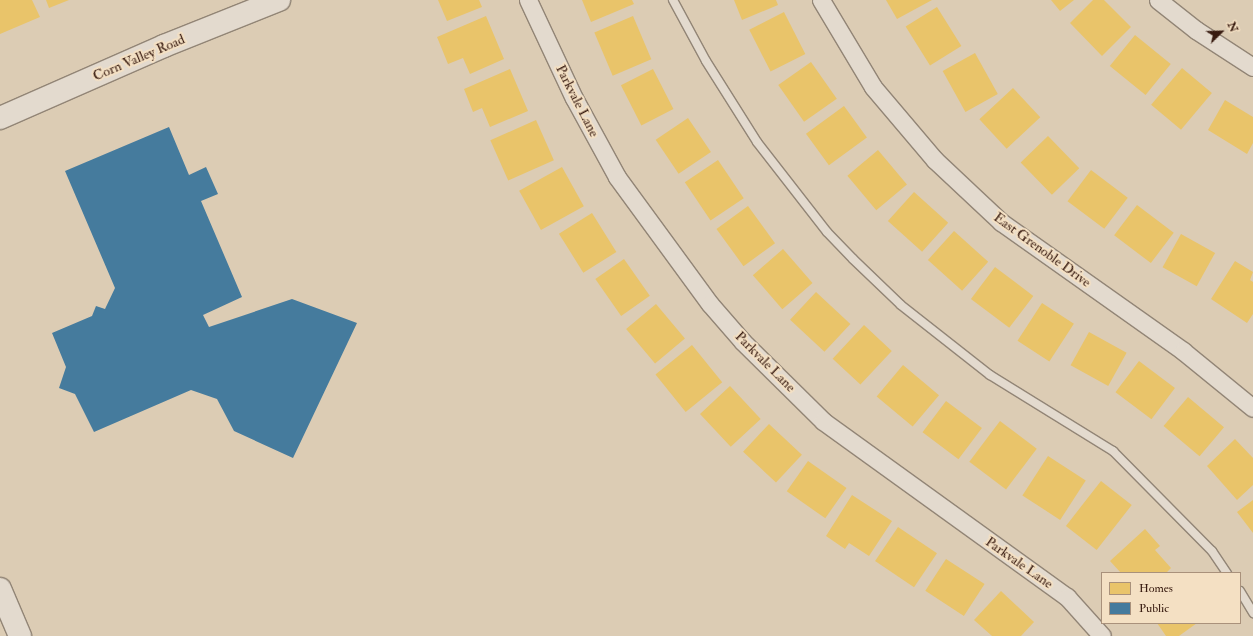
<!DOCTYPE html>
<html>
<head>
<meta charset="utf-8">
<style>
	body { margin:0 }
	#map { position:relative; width:1253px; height:636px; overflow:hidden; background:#dcccb4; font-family:"IM FELL Double Pica",serif }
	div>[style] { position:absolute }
	.homes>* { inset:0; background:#e9c46a; transform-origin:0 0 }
	.public>* { inset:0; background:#457b9d }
	.roads { filter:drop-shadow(1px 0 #928576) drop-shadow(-1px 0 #928576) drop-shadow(0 1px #928576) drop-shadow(0 -1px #928576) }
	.service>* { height:8px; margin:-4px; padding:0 4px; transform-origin:4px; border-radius:4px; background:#e3dace }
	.minor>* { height:17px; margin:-8.5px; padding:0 8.5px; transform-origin:8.5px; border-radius:8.5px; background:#e3dace }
	.secondary>* { height:22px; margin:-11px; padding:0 11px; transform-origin:11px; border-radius:11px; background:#e3dace }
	span { translate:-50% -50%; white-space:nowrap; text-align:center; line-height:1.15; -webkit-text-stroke:4px #f4e0c3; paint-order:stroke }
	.street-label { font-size:14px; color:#381b10 }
	.legend { position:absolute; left:1101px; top:572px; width:140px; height:52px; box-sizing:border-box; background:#f4e0c3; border:1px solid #a9917b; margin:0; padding:5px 7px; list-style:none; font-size:12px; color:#381b10 }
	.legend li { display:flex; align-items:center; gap:8px; height:20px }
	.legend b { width:20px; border:1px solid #a9917b }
	.north { position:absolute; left:1201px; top:12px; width:40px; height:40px; -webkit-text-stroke:3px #f4e0c3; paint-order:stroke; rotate:67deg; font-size:11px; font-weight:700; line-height:16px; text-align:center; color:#381b10 }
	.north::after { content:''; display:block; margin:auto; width:14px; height:18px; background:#381b10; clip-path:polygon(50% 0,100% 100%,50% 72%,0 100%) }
</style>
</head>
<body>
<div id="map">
	<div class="homes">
		<div style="clip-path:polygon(0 0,32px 0,40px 17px,0 34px)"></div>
		<div style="clip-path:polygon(46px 0,69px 0,49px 8px)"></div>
		<div style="clip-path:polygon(438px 0,479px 0,482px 7px,447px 21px)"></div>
		<div style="clip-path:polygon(582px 0,632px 0,634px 4px,591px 22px)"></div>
		<div style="clip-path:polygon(734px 0,776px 0,778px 5px,742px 20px)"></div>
		<div style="clip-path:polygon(886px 0,932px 0,897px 19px)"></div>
		<div style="clip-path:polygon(1051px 0,1074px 0,1060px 11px)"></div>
		<div style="clip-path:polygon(1093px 0,1104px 0,1131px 27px,1102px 56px,1070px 23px)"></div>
		<div style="left:937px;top:7px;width:46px;height:37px;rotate:58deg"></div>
		<div style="left:784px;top:12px;width:47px;height:39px;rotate:63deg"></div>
		<div style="clip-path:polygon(486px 16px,504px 59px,470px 74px,463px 58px,448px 64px,437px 37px)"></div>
		<div style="left:633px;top:16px;width:47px;height:42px;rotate:67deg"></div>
		<div style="left:1135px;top:35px;width:46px;height:40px;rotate:39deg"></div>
		<div style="left:975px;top:53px;width:47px;height:37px;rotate:61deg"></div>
		<div style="left:811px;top:62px;width:45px;height:40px;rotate:55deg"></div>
		<div style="left:1182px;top:68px;width:39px;height:48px;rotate:40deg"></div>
		<div style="clip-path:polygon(510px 69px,528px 111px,490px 127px,482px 108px,473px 112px,464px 89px)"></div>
		<div style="left:653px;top:69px;width:45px;height:36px;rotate:63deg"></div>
		<div style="left:1013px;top:88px;width:40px;height:46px;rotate:47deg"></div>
		<div style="clip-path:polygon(1225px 100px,1253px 117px,1253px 143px,1247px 154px,1208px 130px)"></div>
		<div style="left:844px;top:106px;width:39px;height:47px;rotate:54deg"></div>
		<div style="left:688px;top:118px;width:41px;height:39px;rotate:56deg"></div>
		<div style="left:536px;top:120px;width:44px;height:50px;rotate:66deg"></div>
		<div style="left:1048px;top:136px;width:45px;height:38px;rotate:46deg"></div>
		<div style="left:878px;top:150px;width:45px;height:40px;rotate:50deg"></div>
		<div style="left:718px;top:160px;width:46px;height:40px;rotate:56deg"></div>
		<div style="left:562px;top:167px;width:45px;height:49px;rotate:61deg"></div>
		<div style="left:1091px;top:170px;width:46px;height:39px;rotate:37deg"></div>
		<div style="left:914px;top:192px;width:46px;height:39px;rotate:42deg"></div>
		<div style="left:1137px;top:205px;width:46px;height:38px;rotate:37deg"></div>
		<div style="left:748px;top:206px;width:46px;height:39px;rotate:54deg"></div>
		<div style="left:592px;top:213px;width:46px;height:39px;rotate:58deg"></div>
		<div style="left:954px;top:231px;width:46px;height:39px;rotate:42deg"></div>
		<div style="left:1181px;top:234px;width:39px;height:38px;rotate:29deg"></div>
		<div style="left:783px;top:249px;width:45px;height:40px;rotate:49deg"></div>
		<div style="left:624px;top:259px;width:45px;height:35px;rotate:55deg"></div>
		<div style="clip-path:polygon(1235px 261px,1253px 272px,1250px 280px,1253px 282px,1253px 314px,1247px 323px,1211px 299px)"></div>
		<div style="left:995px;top:267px;width:48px;height:40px;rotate:37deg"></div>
		<div style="left:816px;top:292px;width:47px;height:38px;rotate:43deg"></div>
		<div style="left:1042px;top:303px;width:38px;height:45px;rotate:33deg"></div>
		<div style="left:656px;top:304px;width:45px;height:39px;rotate:50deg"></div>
		<div style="left:864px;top:325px;width:38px;height:46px;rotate:43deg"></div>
		<div style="left:1089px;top:332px;width:43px;height:38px;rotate:29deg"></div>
		<div style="left:692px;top:345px;width:48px;height:47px;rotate:51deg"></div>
		<div style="left:1139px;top:361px;width:45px;height:39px;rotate:37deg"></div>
		<div style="left:903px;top:365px;width:47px;height:41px;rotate:40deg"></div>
		<div style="left:730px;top:386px;width:45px;height:41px;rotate:47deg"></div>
		<div style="left:1188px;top:397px;width:47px;height:38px;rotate:40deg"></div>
		<div style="left:946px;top:401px;width:45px;height:39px;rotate:37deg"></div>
		<div style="left:1000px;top:421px;width:46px;height:51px;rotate:37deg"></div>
		<div style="left:769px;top:424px;width:45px;height:38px;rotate:43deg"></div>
		<div style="clip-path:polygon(1235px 439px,1253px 458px,1253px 485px,1237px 500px,1207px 466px)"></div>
		<div style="left:1048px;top:456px;width:45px;height:47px;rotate:33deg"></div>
		<div style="left:808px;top:461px;width:47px;height:37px;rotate:35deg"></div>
		<div style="left:1101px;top:481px;width:39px;height:57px;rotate:38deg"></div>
		<div style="clip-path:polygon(852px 495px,892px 521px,869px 556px,849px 543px,845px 549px,826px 536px)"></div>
		<div style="clip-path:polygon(1253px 500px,1253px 533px,1237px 512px)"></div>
		<div style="left:898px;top:527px;width:47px;height:41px;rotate:34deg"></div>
		<div style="clip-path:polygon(1145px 529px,1160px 546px,1155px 550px,1171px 568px,1166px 573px,1121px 573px,1110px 561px)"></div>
		<div style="left:946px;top:559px;width:46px;height:38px;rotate:33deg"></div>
		<div style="clip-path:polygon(1001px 591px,1034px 622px,1021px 636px,992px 636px,974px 620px)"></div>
		<div style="clip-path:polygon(1157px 623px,1197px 623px,1179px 636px,1166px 636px)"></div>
	</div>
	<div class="public">
		<div style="clip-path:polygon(169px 127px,189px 175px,206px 167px,218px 194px,201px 201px,242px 297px,203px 315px,209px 327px,292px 299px,357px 323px,293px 458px,234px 431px,217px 399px,191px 390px,94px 432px,75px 394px,59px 388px,66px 367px,52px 333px,92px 316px,96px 306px,105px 309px,115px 288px,65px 171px)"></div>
	</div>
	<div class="roads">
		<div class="service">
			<div style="left:673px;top:0;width:69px;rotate:61.6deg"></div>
			<div style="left:706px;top:61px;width:96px;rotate:57.8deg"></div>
			<div style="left:757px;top:142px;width:114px;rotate:52.1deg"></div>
			<div style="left:827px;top:232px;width:37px;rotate:46deg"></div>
			<div style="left:853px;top:259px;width:66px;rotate:43.8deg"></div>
			<div style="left:901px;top:305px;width:113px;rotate:38.2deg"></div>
			<div style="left:990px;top:375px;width:145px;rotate:31.7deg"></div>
			<div style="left:1113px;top:451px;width:141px;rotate:45.3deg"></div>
			<div style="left:1212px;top:551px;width:27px;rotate:56deg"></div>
			<div style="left:1240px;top:591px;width:26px;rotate:59deg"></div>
		</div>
		<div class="minor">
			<div style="left:528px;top:0;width:108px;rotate:64.9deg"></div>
			<div style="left:574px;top:98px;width:90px;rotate:61.4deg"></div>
			<div style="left:617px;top:177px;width:157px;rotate:53.8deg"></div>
			<div style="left:710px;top:304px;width:50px;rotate:49deg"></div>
			<div style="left:743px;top:342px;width:112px;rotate:44.6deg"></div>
			<div style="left:823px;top:421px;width:301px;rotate:35.8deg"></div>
			<div style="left:1067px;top:597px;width:52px;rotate:48.1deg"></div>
			<div style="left:821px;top:0;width:101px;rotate:59.1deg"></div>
			<div style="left:873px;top:87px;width:96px;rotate:49.7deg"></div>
			<div style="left:935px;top:160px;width:91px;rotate:43.2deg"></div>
			<div style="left:1001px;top:222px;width:223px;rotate:35.3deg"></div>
			<div style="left:1183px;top:351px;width:90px;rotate:39.2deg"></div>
			<div style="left:1158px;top:0;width:48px;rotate:38.3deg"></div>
			<div style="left:1196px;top:30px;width:68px;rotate:33deg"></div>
		</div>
		<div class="secondary">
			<div style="left:0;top:118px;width:179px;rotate:-23.7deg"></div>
			<div style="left:164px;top:46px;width:124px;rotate:-21.8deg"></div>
			<div style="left:0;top:589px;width:51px;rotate:66.9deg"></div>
		</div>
	</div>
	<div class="street-label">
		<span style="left:139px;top:58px;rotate:-23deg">Corn Valley Road</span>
		<span style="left:577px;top:101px;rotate:63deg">Parkvale Lane</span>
		<span style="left:1042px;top:250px;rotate:36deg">East Grenoble Drive</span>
		<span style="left:765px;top:362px;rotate:45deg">Parkvale Lane</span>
		<span style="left:1019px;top:563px;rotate:35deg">Parkvale Lane</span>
	</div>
	<ul class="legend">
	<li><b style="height:11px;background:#e9c46a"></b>Homes</li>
	<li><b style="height:11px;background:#457b9d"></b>Public</li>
	</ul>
	<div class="north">N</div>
</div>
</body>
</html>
